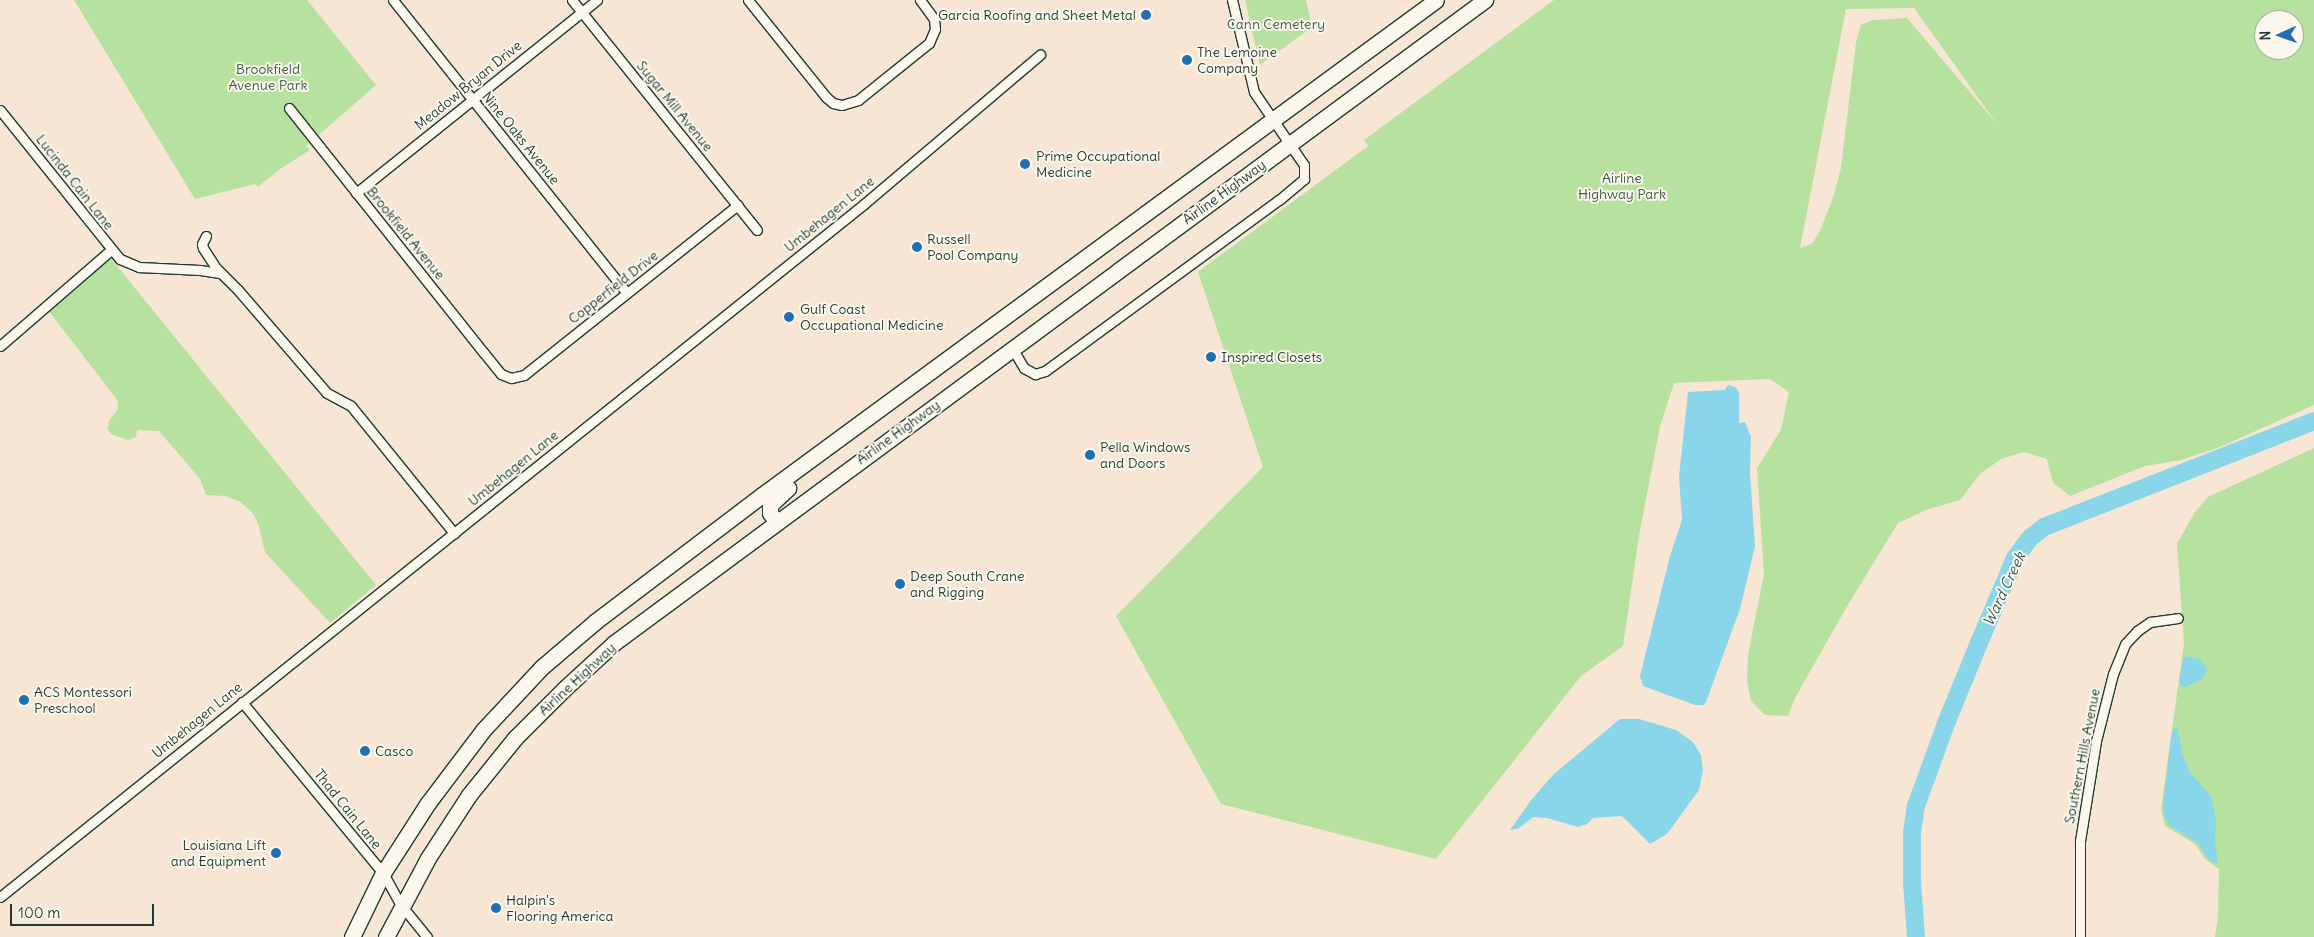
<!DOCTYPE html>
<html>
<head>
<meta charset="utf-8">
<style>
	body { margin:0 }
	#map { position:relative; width:2314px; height:937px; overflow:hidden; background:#f6e6d3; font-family:Delius,sans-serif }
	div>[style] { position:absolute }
	.green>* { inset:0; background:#b7e19e }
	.water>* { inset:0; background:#89d5e9 }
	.river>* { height:18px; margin:-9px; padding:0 9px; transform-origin:9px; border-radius:9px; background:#89d5e9 }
	.roads { filter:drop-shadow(1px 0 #1f3d34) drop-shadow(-1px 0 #1f3d34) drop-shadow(0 1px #1f3d34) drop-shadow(0 -1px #1f3d34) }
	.minor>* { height:9px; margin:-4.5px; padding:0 4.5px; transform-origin:4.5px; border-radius:4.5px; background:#fbf7ec }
	.trunk>* { height:15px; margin:-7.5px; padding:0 7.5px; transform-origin:7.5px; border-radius:7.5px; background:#fbf7ec }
	.dots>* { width:14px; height:14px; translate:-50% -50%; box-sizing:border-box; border:2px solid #fbf7ec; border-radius:50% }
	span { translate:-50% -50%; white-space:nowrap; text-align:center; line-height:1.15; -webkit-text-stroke:4px #fbf7ec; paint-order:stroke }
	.poi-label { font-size:14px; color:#1f3d34 }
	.right { translate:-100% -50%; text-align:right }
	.left { translate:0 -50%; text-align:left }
	.park-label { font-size:14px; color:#3d5e49 }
	.street-label { font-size:14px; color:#1f3d34 }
	.water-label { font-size:15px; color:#345b58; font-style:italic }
	.north { position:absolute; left:2254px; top:10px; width:50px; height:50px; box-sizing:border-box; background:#fbf7ec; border:1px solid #a3ada2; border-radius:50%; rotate:268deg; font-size:14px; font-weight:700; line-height:20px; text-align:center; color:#1f3d34 }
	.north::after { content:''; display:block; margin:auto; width:18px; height:22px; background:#1f6fb2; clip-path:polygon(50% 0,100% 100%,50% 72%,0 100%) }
	.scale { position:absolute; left:10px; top:904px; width:144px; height:22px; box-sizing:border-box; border:2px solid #1f3d34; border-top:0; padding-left:6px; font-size:15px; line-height:18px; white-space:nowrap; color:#1f3d34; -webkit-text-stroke:4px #fbf7ec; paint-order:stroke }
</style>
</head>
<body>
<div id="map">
	<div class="green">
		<div style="clip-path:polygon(74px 0,307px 0,376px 85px,306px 146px,310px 150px,280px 169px,258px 187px,255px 184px,195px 199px)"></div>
		<div style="clip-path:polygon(1245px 0,1306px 0,1312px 27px,1260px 65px)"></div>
		<div style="clip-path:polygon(evenodd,1554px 0,2314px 0,2314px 405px,2220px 447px,2181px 460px,2145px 466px,2070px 496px,2053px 483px,2047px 459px,2024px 452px,2001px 459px,1980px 474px,1960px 500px,1926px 510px,1898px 523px,1846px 608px,1795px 698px,1788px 716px,1765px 715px,1751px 701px,1747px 681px,1748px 655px,1764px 574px,1757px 468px,1781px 430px,1789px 392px,1770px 379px,1674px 383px,1660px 426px,1639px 536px,1623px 646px,1581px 676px,1436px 859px,1221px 804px,1116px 616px,1263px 467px,1198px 272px,1368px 146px,1364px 140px,1554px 0,1914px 8px,1997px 124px,1907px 18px,1873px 20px,1861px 25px,1856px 42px,1841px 168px,1834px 195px,1820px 231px,1812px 244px,1800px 248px,1846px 9px,1914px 8px,1554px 0,2264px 20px,2294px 20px,2294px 50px,2264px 50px,2264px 20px)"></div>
		<div style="clip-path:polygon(109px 256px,376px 585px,330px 623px,265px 552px,258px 523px,252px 512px,239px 501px,225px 496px,206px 495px,200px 479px,159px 431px,137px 430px,136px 437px,128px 440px,111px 434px,108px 429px,109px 421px,118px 409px,118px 401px,48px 310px)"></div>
		<div style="clip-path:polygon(2314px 448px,2314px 937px,2215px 937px,2218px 917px,2219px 869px,2205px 859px,2195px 844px,2165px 826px,2161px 809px,2184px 643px,2177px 544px,2195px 512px,2208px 497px)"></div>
	</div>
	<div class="water">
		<div style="clip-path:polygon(1728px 385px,1735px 387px,1739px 392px,1739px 423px,1745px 422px,1751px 437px,1750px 473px,1755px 546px,1740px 609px,1706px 702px,1703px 705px,1695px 705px,1643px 686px,1640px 676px,1670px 556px,1682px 520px,1679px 477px,1688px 392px,1725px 390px)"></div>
		<div style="clip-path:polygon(2187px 656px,2200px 659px,2207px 669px,2203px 679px,2185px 687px,2181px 686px,2179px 682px,2183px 659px)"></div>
		<div style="clip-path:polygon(1620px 719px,1639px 719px,1676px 730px,1693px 742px,1701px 755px,1703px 771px,1699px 790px,1667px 834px,1650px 844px,1622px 816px,1593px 818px,1587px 824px,1578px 827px,1547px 818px,1533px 817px,1519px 828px,1510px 830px,1532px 799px,1554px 774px)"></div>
		<div style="clip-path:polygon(2177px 727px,2183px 756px,2190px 772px,2211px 797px,2216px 820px,2215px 842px,2218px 863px,2214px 863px,2207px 858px,2198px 843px,2170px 826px,2166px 820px,2163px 808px,2171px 736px,2173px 730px)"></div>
	</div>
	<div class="river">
		<div style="left:1916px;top:937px;width:55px;rotate:-94.2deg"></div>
		<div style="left:1912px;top:882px;width:49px;rotate:-90deg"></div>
		<div style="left:1912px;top:833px;width:27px;rotate:-82deg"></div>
		<div style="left:1916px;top:806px;width:90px;rotate:-70deg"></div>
		<div style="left:1947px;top:721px;width:84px;rotate:-67.7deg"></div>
		<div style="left:1979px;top:643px;width:92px;rotate:-67deg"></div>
		<div style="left:2015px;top:558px;width:25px;rotate:-53deg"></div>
		<div style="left:2030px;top:538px;width:18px;rotate:-38deg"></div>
		<div style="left:2044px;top:527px;width:290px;rotate:-21.4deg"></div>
	</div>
	<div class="roads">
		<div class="minor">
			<div style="left:393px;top:0;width:375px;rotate:51.4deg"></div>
			<div style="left:572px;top:0;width:295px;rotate:51.2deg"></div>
			<div style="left:748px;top:0;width:124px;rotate:51.2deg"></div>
			<div style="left:826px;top:97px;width:9px;rotate:41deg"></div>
			<div style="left:833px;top:103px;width:9px;rotate:13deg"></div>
			<div style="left:842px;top:105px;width:17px;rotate:-17deg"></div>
			<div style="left:858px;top:100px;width:91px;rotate:-38.8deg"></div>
			<div style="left:929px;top:43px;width:15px;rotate:-67deg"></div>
			<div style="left:935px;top:29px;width:10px;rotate:-96deg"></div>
			<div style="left:934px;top:19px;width:24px;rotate:-126deg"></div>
			<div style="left:289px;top:108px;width:313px;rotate:51.5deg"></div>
			<div style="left:484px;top:353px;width:27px;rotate:51deg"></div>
			<div style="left:501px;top:374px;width:11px;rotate:22deg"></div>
			<div style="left:511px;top:378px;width:13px;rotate:-13deg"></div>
			<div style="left:524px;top:375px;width:273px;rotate:-38.5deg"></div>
			<div style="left:0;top:110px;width:191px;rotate:51.2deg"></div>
			<div style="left:120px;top:259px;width:21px;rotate:23deg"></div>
			<div style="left:139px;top:267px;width:61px;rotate:2.8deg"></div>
			<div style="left:200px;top:270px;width:20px;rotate:9deg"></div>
			<div style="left:356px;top:193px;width:309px;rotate:-38.7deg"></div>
			<div style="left:206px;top:236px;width:9px;rotate:117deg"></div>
			<div style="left:202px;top:244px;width:4px;rotate:76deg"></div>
			<div style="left:203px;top:248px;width:24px;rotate:57deg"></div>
			<div style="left:216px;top:268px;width:31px;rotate:45deg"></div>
			<div style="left:238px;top:290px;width:136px;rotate:49.2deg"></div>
			<div style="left:327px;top:393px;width:27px;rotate:28deg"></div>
			<div style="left:351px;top:406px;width:164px;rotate:51deg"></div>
			<div style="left:0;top:346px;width:147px;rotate:-40.9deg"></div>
			<div style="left:1012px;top:348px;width:23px;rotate:59deg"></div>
			<div style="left:1024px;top:368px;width:13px;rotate:29deg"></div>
			<div style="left:1035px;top:374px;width:10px;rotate:-17deg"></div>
			<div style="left:1045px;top:371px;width:290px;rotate:-36.2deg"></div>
			<div style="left:1279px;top:200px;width:33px;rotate:-40deg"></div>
			<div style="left:1304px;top:179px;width:14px;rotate:-90deg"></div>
			<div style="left:1304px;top:165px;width:88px;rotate:-124.4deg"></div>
			<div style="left:1254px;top:92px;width:95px;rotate:-103.4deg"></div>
			<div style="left:242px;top:702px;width:222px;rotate:50.5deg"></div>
			<div style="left:383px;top:873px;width:37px;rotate:61deg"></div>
			<div style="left:401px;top:905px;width:41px;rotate:50.9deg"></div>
			<div style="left:0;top:897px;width:1108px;rotate:-38.73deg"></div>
			<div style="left:864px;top:204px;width:231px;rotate:-40.3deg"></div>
			<div style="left:2080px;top:937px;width:96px;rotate:-90deg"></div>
			<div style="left:2080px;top:841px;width:101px;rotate:-80.9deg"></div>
			<div style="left:2096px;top:741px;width:69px;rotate:-75.8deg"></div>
			<div style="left:2113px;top:674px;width:32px;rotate:-68deg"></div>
			<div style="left:2125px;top:644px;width:18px;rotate:-47deg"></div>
			<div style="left:2137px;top:631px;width:16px;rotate:-35deg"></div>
			<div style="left:2150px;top:622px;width:28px;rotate:-8deg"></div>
		</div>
		<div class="trunk">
			<div style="left:777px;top:522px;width:11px;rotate:-128deg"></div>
			<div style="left:770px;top:513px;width:8px;rotate:-90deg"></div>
			<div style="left:770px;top:505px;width:25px;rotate:-43deg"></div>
			<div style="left:352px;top:937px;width:71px;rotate:-64.2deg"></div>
			<div style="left:383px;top:873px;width:83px;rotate:-57.3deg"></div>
			<div style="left:428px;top:803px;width:93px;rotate:-52.9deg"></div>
			<div style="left:484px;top:729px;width:85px;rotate:-46.9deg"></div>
			<div style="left:542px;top:667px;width:71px;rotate:-40.4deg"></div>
			<div style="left:596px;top:621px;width:208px;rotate:-37.2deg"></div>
			<div style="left:762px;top:495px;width:836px;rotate:-36.29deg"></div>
			<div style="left:386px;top:937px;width:89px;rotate:-62deg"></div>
			<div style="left:428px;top:858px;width:75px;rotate:-56.9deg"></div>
			<div style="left:469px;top:795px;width:73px;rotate:-51.1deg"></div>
			<div style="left:515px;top:738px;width:69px;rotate:-45deg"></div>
			<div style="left:564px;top:689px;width:68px;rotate:-42.6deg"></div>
			<div style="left:614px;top:643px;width:1083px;rotate:-36.44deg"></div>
		</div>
	</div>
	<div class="dots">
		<div style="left:1146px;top:15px;background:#1f6fb2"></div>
		<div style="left:1187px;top:60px;background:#1f6fb2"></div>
		<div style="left:1025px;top:164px;background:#1f6fb2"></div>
		<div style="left:917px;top:247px;background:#1f6fb2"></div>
		<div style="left:789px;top:317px;background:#1f6fb2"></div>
		<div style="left:1211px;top:357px;background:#1f6fb2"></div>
		<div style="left:1090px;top:455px;background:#1f6fb2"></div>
		<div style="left:900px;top:584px;background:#1f6fb2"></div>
		<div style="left:24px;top:700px;background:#1f6fb2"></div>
		<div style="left:365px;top:751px;background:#1f6fb2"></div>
		<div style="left:276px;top:853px;background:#1f6fb2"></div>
		<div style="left:496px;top:908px;background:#1f6fb2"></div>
	</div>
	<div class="poi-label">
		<span class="right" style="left:1136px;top:15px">Garcia Roofing and Sheet Metal</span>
		<span class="left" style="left:1197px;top:60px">The Lemoine<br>Company</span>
		<span class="left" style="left:1036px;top:164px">Prime Occupational<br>Medicine</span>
		<span class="left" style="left:927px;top:247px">Russell<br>Pool Company</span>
		<span class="left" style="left:800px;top:317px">Gulf Coast<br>Occupational Medicine</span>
		<span class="left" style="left:1221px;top:357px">Inspired Closets</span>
		<span class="left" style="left:1100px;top:455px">Pella Windows<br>and Doors</span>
		<span class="left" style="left:910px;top:584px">Deep South Crane<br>and Rigging</span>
		<span class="left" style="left:34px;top:700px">ACS Montessori<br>Preschool</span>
		<span class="left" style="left:375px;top:751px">Casco</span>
		<span class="right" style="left:266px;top:853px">Louisiana Lift<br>and Equipment</span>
		<span class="left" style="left:506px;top:908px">Halpin's<br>Flooring America</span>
	</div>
	<div class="park-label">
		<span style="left:1276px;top:24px">Cann Cemetery</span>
		<span style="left:268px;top:77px">Brookfield<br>Avenue Park</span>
		<span style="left:1622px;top:186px">Airline<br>Highway Park</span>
	</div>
	<div class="street-label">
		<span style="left:468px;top:85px;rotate:-39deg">Meadow Bryan Drive</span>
		<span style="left:675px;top:106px;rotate:51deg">Sugar Mill Avenue</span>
		<span style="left:521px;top:138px;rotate:51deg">Nine Oaks Avenue</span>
		<span style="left:75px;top:182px;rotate:52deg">Lucinda Cain Lane</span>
		<span style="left:1224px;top:192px;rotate:-36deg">Airline Highway</span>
		<span style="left:829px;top:214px;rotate:-39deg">Umbehagen Lane</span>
		<span style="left:406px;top:233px;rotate:51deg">Brookfield Avenue</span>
		<span style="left:613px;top:287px;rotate:-38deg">Copperfield Drive</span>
		<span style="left:898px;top:432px;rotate:-36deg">Airline Highway</span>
		<span style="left:513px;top:468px;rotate:-39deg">Umbehagen Lane</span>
		<span style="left:577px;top:679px;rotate:-43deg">Airline Highway</span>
		<span style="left:197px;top:720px;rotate:-39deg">Umbehagen Lane</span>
		<span style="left:2082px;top:756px;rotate:-79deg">Southern Hills Avenue</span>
		<span style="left:348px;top:809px;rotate:51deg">Thad Cain Lane</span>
	</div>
	<div class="water-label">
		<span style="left:2004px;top:589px;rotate:-65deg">Ward Creek</span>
	</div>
	<div class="north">N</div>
	<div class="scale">100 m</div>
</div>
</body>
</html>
